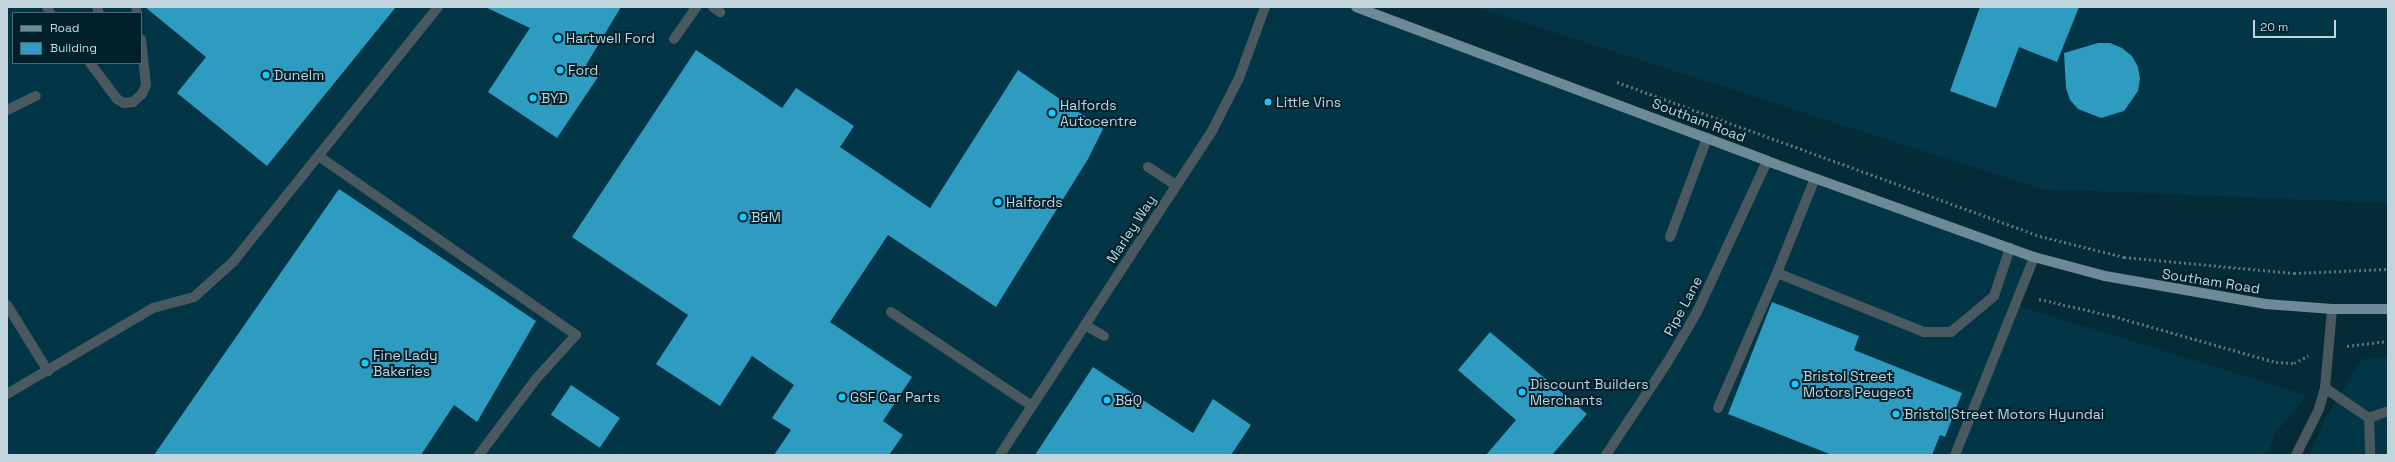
<!DOCTYPE html>
<html>
<head>
<meta charset="utf-8">
<style>
	body { margin:0 }
	#map { position:relative; width:2395px; height:462px; overflow:hidden; background:#052b37; font-family:"Space Grotesk",sans-serif }
	div>[style] { position:absolute }
	.built>* { inset:0; background:#023545 }
	.building>* { inset:0; background:#2d9cc0; transform-origin:0 0 }
	.path>* { height:2.5px; margin-top:-1.25px; transform-origin:0; background:repeating-linear-gradient(90deg,#57757f 0 2px,transparent 0 5px) }
	.minor>* { height:10px; margin:-5px; padding:0 5px; transform-origin:5px; border-radius:5px; background:#4a595f }
	.major>* { height:10px; margin:-5px; padding:0 5px; transform-origin:5px; border-radius:5px; background:#6c8b97 }
	.dots>* { width:11px; height:11px; translate:-50% -50%; box-sizing:border-box; border:2px solid #00212c; border-radius:50% }
	span { translate:-50% -50%; white-space:nowrap; text-align:center; line-height:1.15; -webkit-text-stroke:4px #00212c; paint-order:stroke }
	.poi-label { font-size:14px; color:#c2d5dd }
	.left { translate:0 -50%; text-align:left }
	.street-label { font-size:14px; color:#c2d5dd }
	.frame { position:absolute; inset:0; border:8px solid #c2d5dd; pointer-events:none }
	.legend { position:absolute; left:12px; top:12px; width:130px; height:52px; box-sizing:border-box; background:#00212c; border:1px solid #4e6973; margin:0; padding:5px 7px; list-style:none; font-size:12px; color:#c2d5dd }
	.legend li { display:flex; align-items:center; gap:8px; height:20px }
	.legend b { width:20px; border:1px solid #4e6973 }
	.scale { position:absolute; left:2253px; top:20px; width:83px; height:18px; box-sizing:border-box; border:2px solid #c2d5dd; border-top:0; padding-left:5px; font-size:12px; line-height:14px; white-space:nowrap; color:#c2d5dd; -webkit-text-stroke:3px #00212c; paint-order:stroke }
</style>
</head>
<body>
<div id="map">
	<div class="built">
		<div style="clip-path:polygon(evenodd,7px 7px,1355px 7px,2034px 257px,1949px 455px,7px 455px,7px 7px,13px 13px,141px 13px,141px 63px,13px 63px,13px 13px)"></div>
		<div style="clip-path:polygon(1475px 7px,2388px 7px,2388px 203px,2041px 189px)"></div>
		<div style="clip-path:polygon(2015px 305px,2307px 395px,2275px 434px,2267px 455px,1952px 455px)"></div>
		<div style="clip-path:polygon(2388px 357px,2388px 455px,2309px 455px,2326px 417px,2362px 359px)"></div>
	</div>
	<div class="building">
		<div style="clip-path:polygon(145px 7px,396px 7px,267px 166px,177px 93px,206px 57px)"></div>
		<div style="clip-path:polygon(485px 7px,621px 7px,586px 65px,600px 74px,557px 138px,488px 92px,530px 28px)"></div>
		<div style="clip-path:polygon(1980px 7px,2079px 7px,2057px 62px,2019px 47px,1996px 108px,1950px 91px)"></div>
		<div style="clip-path:polygon(2098px 43px,2110px 43px,2122px 48px,2132px 56px,2138px 67px,2140px 79px,2138px 91px,2124px 111px,2101px 118px,2078px 109px,2070px 100px,2066px 88px,2064px 53px)"></div>
		<div style="clip-path:polygon(696px 50px,782px 108px,796px 88px,854px 126px,840px 147px,930px 208px,1018px 70px,1103px 129px,1088px 159px,996px 307px,888px 235px,830px 322px,912px 377px,883px 421px,903px 435px,889px 455px,774px 455px,791px 430px,772px 418px,794px 385px,752px 356px,720px 406px,656px 364px,688px 315px,572px 237px)"></div>
		<div style="clip-path:polygon(339px 189px,536px 321px,477px 422px,454px 405px,421px 455px,154px 455px)"></div>
		<div style="clip-path:polygon(1772px 302px,1859px 336px,1854px 350px,1962px 393px,1945px 437px,1940px 435px,1932px 455px,1832px 455px,1728px 414px)"></div>
		<div style="clip-path:polygon(1490px 332px,1587px 414px,1552px 455px,1486px 455px,1516px 420px,1458px 370px)"></div>
		<div style="clip-path:polygon(1093px 367px,1193px 433px,1213px 399px,1251px 425px,1231px 455px,1035px 455px)"></div>
		<div style="left:571px;top:385px;width:59px;height:36px;rotate:34deg"></div>
	</div>
	<div class="path">
		<div style="left:1617px;top:82px;width:450px;rotate:20deg"></div>
		<div style="left:2040px;top:236px;width:87px;rotate:14deg"></div>
		<div style="left:2124px;top:257px;width:171px;rotate:5.4deg"></div>
		<div style="left:2294px;top:273px;width:94px;rotate:-2.4deg"></div>
		<div style="left:2039px;top:299px;width:76px;rotate:12.9deg"></div>
		<div style="left:2113px;top:316px;width:169px;rotate:15.8deg"></div>
		<div style="left:2276px;top:362px;width:18px;rotate:3deg"></div>
		<div style="left:2294px;top:363px;width:16px;rotate:-27deg"></div>
		<div style="left:2347px;top:346px;width:41px;rotate:-7deg"></div>
	</div>
	<div class="minor">
		<div style="left:47px;top:7px;width:7px;rotate:63deg"></div>
		<div style="left:97px;top:7px;width:6px;rotate:72deg"></div>
		<div style="left:136px;top:7px;width:6px;rotate:81deg"></div>
		<div style="left:713px;top:7px;width:9px;rotate:36deg"></div>
		<div style="left:674px;top:39px;width:39px;rotate:-55deg"></div>
		<div style="left:90px;top:63px;width:45px;rotate:53.1deg"></div>
		<div style="left:117px;top:99px;width:8px;rotate:30deg"></div>
		<div style="left:124px;top:103px;width:9px;rotate:-6deg"></div>
		<div style="left:133px;top:102px;width:12px;rotate:-42deg"></div>
		<div style="left:142px;top:94px;width:10px;rotate:-66deg"></div>
		<div style="left:146px;top:85px;width:46px;rotate:-96.2deg"></div>
		<div style="left:7px;top:110px;width:32px;rotate:-26deg"></div>
		<div style="left:320px;top:157px;width:312px;rotate:34.8deg"></div>
		<div style="left:576px;top:335px;width:59px;rotate:132.3deg"></div>
		<div style="left:536px;top:379px;width:95px;rotate:126.9deg"></div>
		<div style="left:1148px;top:167px;width:33px;rotate:33deg"></div>
		<div style="left:1670px;top:237px;width:106px;rotate:-69.5deg"></div>
		<div style="left:1777px;top:273px;width:158px;rotate:21.9deg"></div>
		<div style="left:1924px;top:332px;width:27px"></div>
		<div style="left:1951px;top:332px;width:56px;rotate:-39.9deg"></div>
		<div style="left:1994px;top:296px;width:51px;rotate:-71.6deg"></div>
		<div style="left:7px;top:305px;width:78px;rotate:58.2deg"></div>
		<div style="left:891px;top:312px;width:169px;rotate:33.7deg"></div>
		<div style="left:1085px;top:325px;width:22px;rotate:30deg"></div>
		<div style="left:2325px;top:388px;width:53px;rotate:34.3deg"></div>
		<div style="left:7px;top:394px;width:169px;rotate:-30.5deg"></div>
		<div style="left:153px;top:308px;width:42px;rotate:-15deg"></div>
		<div style="left:194px;top:297px;width:52px;rotate:-41.9deg"></div>
		<div style="left:233px;top:262px;width:327px;rotate:-51.2deg"></div>
		<div style="left:1718px;top:408px;width:147px;rotate:-66.4deg"></div>
		<div style="left:1777px;top:273px;width:102px;rotate:-68.2deg"></div>
		<div style="left:2369px;top:418px;width:37px;rotate:88deg"></div>
		<div style="left:2369px;top:418px;width:20px;rotate:-20deg"></div>
		<div style="left:1000px;top:455px;width:389px;rotate:-56.8deg"></div>
		<div style="left:1213px;top:129px;width:57px;rotate:-63deg"></div>
		<div style="left:1239px;top:78px;width:76px;rotate:-69.9deg"></div>
		<div style="left:1606px;top:455px;width:110px;rotate:-56.5deg"></div>
		<div style="left:1667px;top:363px;width:59px;rotate:-59.5deg"></div>
		<div style="left:1697px;top:312px;width:166px;rotate:-65.1deg"></div>
		<div style="left:1955px;top:455px;width:213px;rotate:-68.2deg"></div>
		<div style="left:2296px;top:455px;width:51px;rotate:-63.4deg"></div>
		<div style="left:2319px;top:409px;width:22px;rotate:-74deg"></div>
		<div style="left:2325px;top:388px;width:79px;rotate:-84.9deg"></div>
	</div>
	<div class="major">
		<div style="left:1356px;top:7px;width:439px;rotate:20.5deg"></div>
		<div style="left:1767px;top:161px;width:284px;rotate:19.8deg"></div>
		<div style="left:2034px;top:257px;width:73px;rotate:15deg"></div>
		<div style="left:2105px;top:276px;width:163px;rotate:9.9deg"></div>
		<div style="left:2266px;top:304px;width:66px;rotate:4.3deg"></div>
		<div style="left:2332px;top:309px;width:56px"></div>
	</div>
	<div class="dots">
		<div style="left:558px;top:38px;background:#15cafb"></div>
		<div style="left:560px;top:70px;background:#15cafb"></div>
		<div style="left:266px;top:75px;background:#15cafb"></div>
		<div style="left:533px;top:98px;background:#15cafb"></div>
		<div style="left:1268px;top:102px;background:#15cafb"></div>
		<div style="left:1052px;top:113px;background:#15cafb"></div>
		<div style="left:998px;top:202px;background:#15cafb"></div>
		<div style="left:743px;top:217px;background:#15cafb"></div>
		<div style="left:365px;top:363px;background:#15cafb"></div>
		<div style="left:1795px;top:384px;background:#15cafb"></div>
		<div style="left:1522px;top:392px;background:#15cafb"></div>
		<div style="left:842px;top:397px;background:#15cafb"></div>
		<div style="left:1107px;top:400px;background:#15cafb"></div>
		<div style="left:1896px;top:414px;background:#15cafb"></div>
	</div>
	<div class="poi-label">
		<span class="left" style="left:566px;top:38px">Hartwell Ford</span>
		<span class="left" style="left:568px;top:70px">Ford</span>
		<span class="left" style="left:274px;top:75px">Dunelm</span>
		<span class="left" style="left:541px;top:98px">BYD</span>
		<span class="left" style="left:1276px;top:102px">Little Vins</span>
		<span class="left" style="left:1060px;top:113px">Halfords<br>Autocentre</span>
		<span class="left" style="left:1006px;top:202px">Halfords</span>
		<span class="left" style="left:751px;top:217px">B&amp;M</span>
		<span class="left" style="left:373px;top:363px">Fine Lady<br>Bakeries</span>
		<span class="left" style="left:1803px;top:384px">Bristol Street<br>Motors Peugeot</span>
		<span class="left" style="left:1530px;top:392px">Discount Builders<br>Merchants</span>
		<span class="left" style="left:850px;top:397px">GSF Car Parts</span>
		<span class="left" style="left:1115px;top:400px">B&amp;Q</span>
		<span class="left" style="left:1904px;top:414px">Bristol Street Motors Hyundai</span>
	</div>
	<div class="street-label">
		<span style="left:1699px;top:120px;rotate:21deg">Southam Road</span>
		<span style="left:1131px;top:229px;rotate:-57deg">Marley Way</span>
		<span style="left:2211px;top:281px;rotate:9deg">Southam Road</span>
		<span style="left:1683px;top:306px;rotate:-62deg">Pipe Lane</span>
	</div>
	<div class="frame"></div>
	<ul class="legend">
	<li><b style="height:5px;background:#6c8b97"></b>Road</li>
	<li><b style="height:11px;background:#2d9cc0"></b>Building</li>
	</ul>
	<div class="scale">20 m</div>
</div>
</body>
</html>
